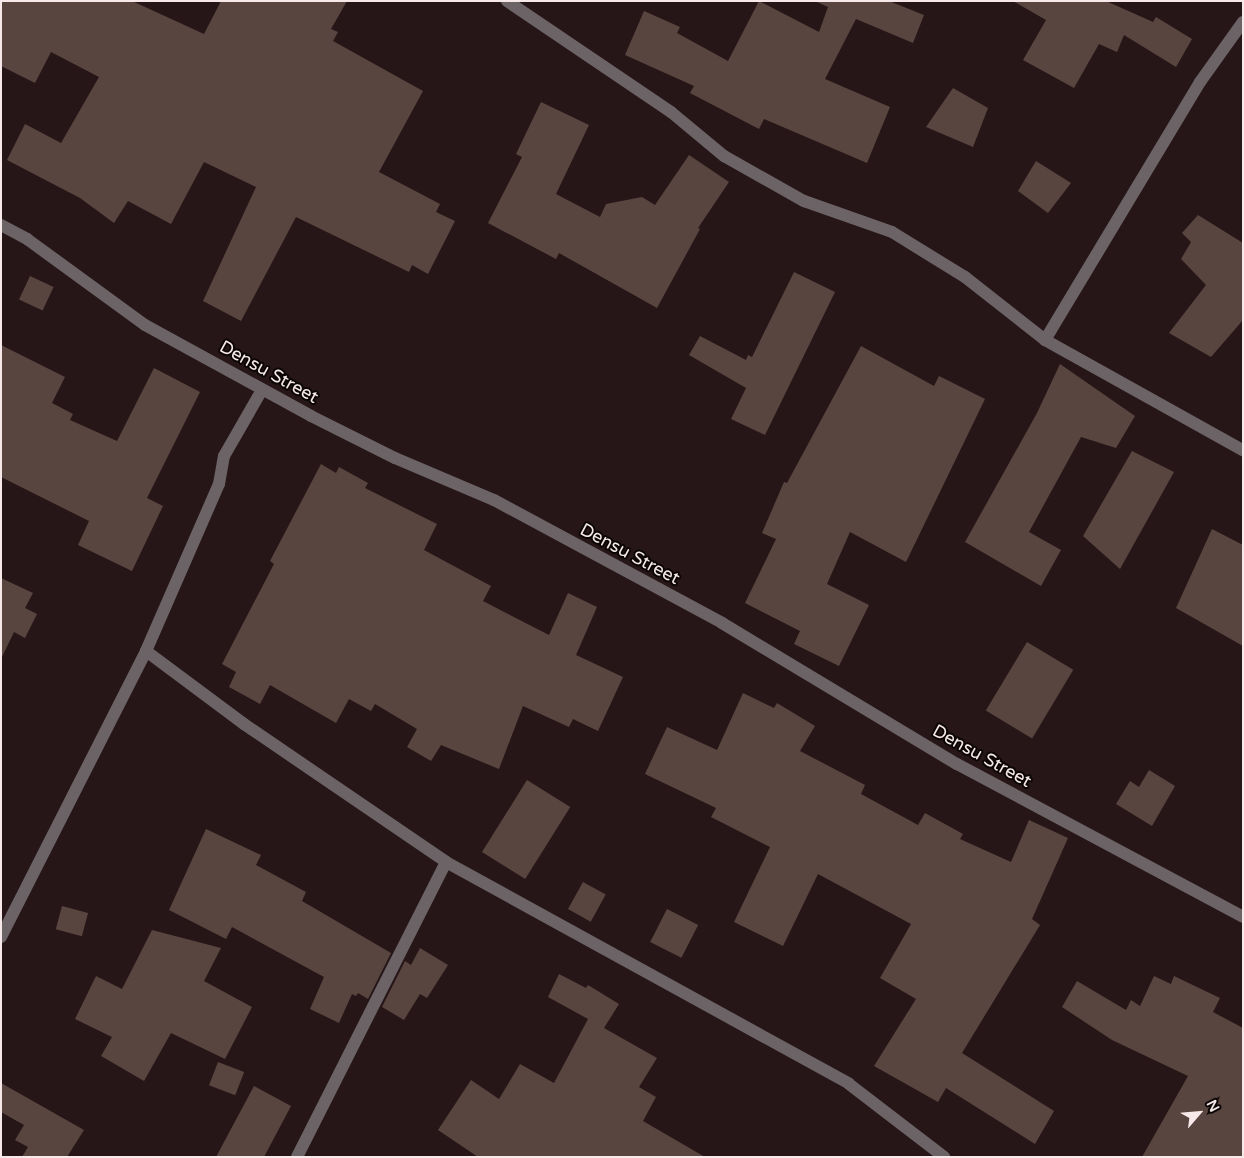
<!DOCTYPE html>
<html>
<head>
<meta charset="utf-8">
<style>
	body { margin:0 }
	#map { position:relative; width:1244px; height:1158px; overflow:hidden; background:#271618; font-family:"Varela Round",sans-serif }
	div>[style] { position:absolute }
	.building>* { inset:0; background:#59453f; transform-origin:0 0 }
	.minor>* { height:12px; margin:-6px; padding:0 6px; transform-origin:6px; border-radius:6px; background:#6c6367 }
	span { translate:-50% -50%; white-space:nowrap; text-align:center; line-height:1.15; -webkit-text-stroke:4px #0b0505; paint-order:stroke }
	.street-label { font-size:18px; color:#f7e9ea }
	.frame { position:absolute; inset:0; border:2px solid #f7e9ea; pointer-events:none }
	.north { position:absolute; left:1174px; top:1088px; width:50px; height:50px; -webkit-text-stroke:4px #0b0505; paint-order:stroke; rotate:63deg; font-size:14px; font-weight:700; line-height:20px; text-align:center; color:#f7e9ea }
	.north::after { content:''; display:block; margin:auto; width:18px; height:22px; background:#f7e9ea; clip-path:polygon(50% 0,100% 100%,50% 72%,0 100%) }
</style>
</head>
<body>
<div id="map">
	<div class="building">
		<div style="clip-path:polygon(1px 1px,132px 1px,204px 34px,221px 1px,347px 1px,331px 29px,338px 32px,333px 41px,423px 91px,379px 172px,440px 204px,436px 212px,455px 221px,428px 274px,412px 265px,409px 272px,296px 217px,241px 321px,203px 301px,256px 187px,204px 162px,171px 224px,128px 201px,114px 223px,80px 198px,7px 160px,25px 124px,61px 143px,99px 77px,51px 52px,35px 83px,1px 66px)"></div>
		<div style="clip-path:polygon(759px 1px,819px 32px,828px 7px,815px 1px,889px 1px,924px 15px,913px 43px,856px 19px,825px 79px,890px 107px,867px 163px,764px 119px,759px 129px,690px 93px,694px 86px,625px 55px,644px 11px,680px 27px,677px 33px,728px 61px)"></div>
		<div style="clip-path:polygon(1013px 1px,1106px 1px,1153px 22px,1156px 17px,1192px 39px,1176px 67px,1124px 35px,1117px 52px,1099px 44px,1074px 88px,1023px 60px,1046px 20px)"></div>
		<div style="clip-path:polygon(953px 88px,988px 108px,973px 147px,926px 127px)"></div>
		<div style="clip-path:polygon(541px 102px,589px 125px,556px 194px,600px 217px,606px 204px,642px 197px,655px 205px,689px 155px,729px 182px,698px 228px,700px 229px,657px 308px,559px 253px,556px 259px,488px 223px,522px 157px,516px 154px)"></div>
		<div style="clip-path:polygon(1036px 161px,1071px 183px,1048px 213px,1018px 191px)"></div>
		<div style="clip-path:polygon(1198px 215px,1243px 243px,1243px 320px,1211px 357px,1169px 333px,1206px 285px,1181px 259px,1191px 242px,1182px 233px)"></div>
		<div style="clip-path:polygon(794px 272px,835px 292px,765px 435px,731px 419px,746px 388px,689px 355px,700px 336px,746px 360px,748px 355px,752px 357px)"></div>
		<div style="left:30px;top:276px;width:26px;height:26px;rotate:25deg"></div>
		<div style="clip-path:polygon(1px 345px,65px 377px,52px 403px,73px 414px,70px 420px,117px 441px,154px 368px,200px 392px,147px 498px,163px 506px,132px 571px,78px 545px,89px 521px,1px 477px)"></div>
		<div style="clip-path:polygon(861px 346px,934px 386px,939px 376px,985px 399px,906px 562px,850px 532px,827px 584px,869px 605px,839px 666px,794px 644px,800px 631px,745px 603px,776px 539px,762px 533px,784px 482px,787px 483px)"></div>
		<div style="clip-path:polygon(1060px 364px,1135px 416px,1116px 448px,1081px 437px,1029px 532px,1061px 550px,1041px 586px,965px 542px,1037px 413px)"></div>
		<div style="clip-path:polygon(1132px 451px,1174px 472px,1120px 569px,1083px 536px)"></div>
		<div style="clip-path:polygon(321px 464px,336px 473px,339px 467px,368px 483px,365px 488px,437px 524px,424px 550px,491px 586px,483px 601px,549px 635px,568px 593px,597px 607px,576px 655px,623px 677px,598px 731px,573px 719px,569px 727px,523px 706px,499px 769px,441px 745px,431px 761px,407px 747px,417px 729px,375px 704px,371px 711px,349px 699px,336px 723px,270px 685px,260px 704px,229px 687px,236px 672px,222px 664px,274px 564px,270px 561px)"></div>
		<div style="clip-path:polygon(1212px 529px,1243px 545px,1243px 646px,1176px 608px)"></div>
		<div style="clip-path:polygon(1px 578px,33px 593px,25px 608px,37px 614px,25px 638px,14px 632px,1px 659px)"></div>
		<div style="left:1027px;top:642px;width:54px;height:80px;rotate:31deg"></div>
		<div style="clip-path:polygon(743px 693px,774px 708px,777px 703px,815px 726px,800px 751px,865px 785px,861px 794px,918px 825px,925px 813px,963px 834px,960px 839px,1011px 862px,1029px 820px,1068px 838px,1032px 919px,1040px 925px,962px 1053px,1054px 1111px,1035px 1144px,946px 1088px,938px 1102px,874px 1066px,916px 999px,880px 978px,911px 924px,818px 874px,783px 946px,734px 922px,770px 847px,711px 817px,716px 808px,645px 774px,667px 727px,717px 750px)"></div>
		<div style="clip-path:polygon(1149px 770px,1175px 786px,1152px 826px,1116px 804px,1130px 781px,1139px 787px)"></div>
		<div style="left:527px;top:780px;width:51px;height:85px;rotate:32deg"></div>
		<div style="clip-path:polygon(206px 829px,261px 855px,256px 865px,306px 892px,302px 901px,391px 953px,368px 999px,358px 993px,356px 996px,352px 994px,339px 1023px,310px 1009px,324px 977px,232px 927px,226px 939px,169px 910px)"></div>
		<div style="left:583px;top:882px;width:26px;height:31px;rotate:29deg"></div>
		<div style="left:62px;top:906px;width:27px;height:24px;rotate:15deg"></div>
		<div style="left:667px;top:909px;width:35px;height:37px;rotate:27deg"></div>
		<div style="clip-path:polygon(152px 930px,221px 948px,204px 981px,252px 1007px,225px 1059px,171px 1033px,144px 1081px,101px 1056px,112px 1037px,75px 1019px,96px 976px,122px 989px)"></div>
		<div style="clip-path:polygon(420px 948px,448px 965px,427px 998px,420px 994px,404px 1020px,382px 1007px,405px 961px,411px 965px)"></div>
		<div style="clip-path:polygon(559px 974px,586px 988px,588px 985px,619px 1004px,604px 1028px,657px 1058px,639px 1087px,656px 1097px,643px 1121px,705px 1157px,478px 1157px,438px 1130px,471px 1080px,499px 1099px,520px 1064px,554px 1083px,588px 1019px,548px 997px)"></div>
		<div style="clip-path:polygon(1154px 976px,1171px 984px,1174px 976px,1220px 998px,1213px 1012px,1243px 1028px,1243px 1157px,1142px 1157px,1188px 1076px,1112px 1040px,1062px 1007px,1077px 981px,1126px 1010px,1131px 1000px,1140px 1006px)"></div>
		<div style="left:218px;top:1062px;width:28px;height:25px;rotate:21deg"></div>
		<div style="clip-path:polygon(1px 1083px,84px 1130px,67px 1157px,22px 1157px,28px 1147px,15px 1140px,24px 1125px,1px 1112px)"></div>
		<div style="clip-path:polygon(254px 1086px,291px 1106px,264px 1157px,216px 1157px)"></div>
	</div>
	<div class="minor">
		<div style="left:507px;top:1px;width:198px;rotate:34.1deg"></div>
		<div style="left:671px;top:112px;width:69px;rotate:39.7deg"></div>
		<div style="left:724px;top:156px;width:92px;rotate:29.4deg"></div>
		<div style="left:804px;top:201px;width:93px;rotate:19.4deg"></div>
		<div style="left:892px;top:232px;width:86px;rotate:31.7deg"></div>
		<div style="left:965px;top:277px;width:102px;rotate:38.2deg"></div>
		<div style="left:1045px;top:340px;width:227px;rotate:29.1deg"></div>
		<div style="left:1px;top:225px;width:30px;rotate:28deg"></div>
		<div style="left:27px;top:239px;width:146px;rotate:36.1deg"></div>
		<div style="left:145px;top:325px;width:189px;rotate:28.7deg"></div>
		<div style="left:311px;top:416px;width:94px;rotate:26.6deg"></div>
		<div style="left:395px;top:458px;width:108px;rotate:23deg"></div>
		<div style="left:494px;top:500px;width:259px;rotate:28.3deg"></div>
		<div style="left:722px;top:623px;width:274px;rotate:31deg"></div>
		<div style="left:957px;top:764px;width:324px;rotate:28.1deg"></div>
		<div style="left:1045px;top:340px;width:301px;rotate:-59deg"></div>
		<div style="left:1200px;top:82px;width:74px;rotate:-54.4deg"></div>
		<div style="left:146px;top:651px;width:122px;rotate:36.7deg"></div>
		<div style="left:244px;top:724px;width:245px;rotate:34.3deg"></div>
		<div style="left:446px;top:862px;width:460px;rotate:28.8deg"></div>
		<div style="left:849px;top:1084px;width:120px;rotate:37.5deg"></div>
		<div style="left:1px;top:937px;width:321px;rotate:-63.1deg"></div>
		<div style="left:146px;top:651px;width:182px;rotate:-66.4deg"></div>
		<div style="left:219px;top:484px;width:28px;rotate:-80deg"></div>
		<div style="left:224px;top:456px;width:76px;rotate:-60.1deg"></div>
		<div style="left:297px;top:1157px;width:330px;rotate:-63.2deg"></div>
	</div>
	<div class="street-label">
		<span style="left:269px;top:372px;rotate:29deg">Densu Street</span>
		<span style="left:630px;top:554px;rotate:28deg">Densu Street</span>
		<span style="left:982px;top:756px;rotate:29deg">Densu Street</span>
	</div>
	<div class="frame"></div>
	<div class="north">N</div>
</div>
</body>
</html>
